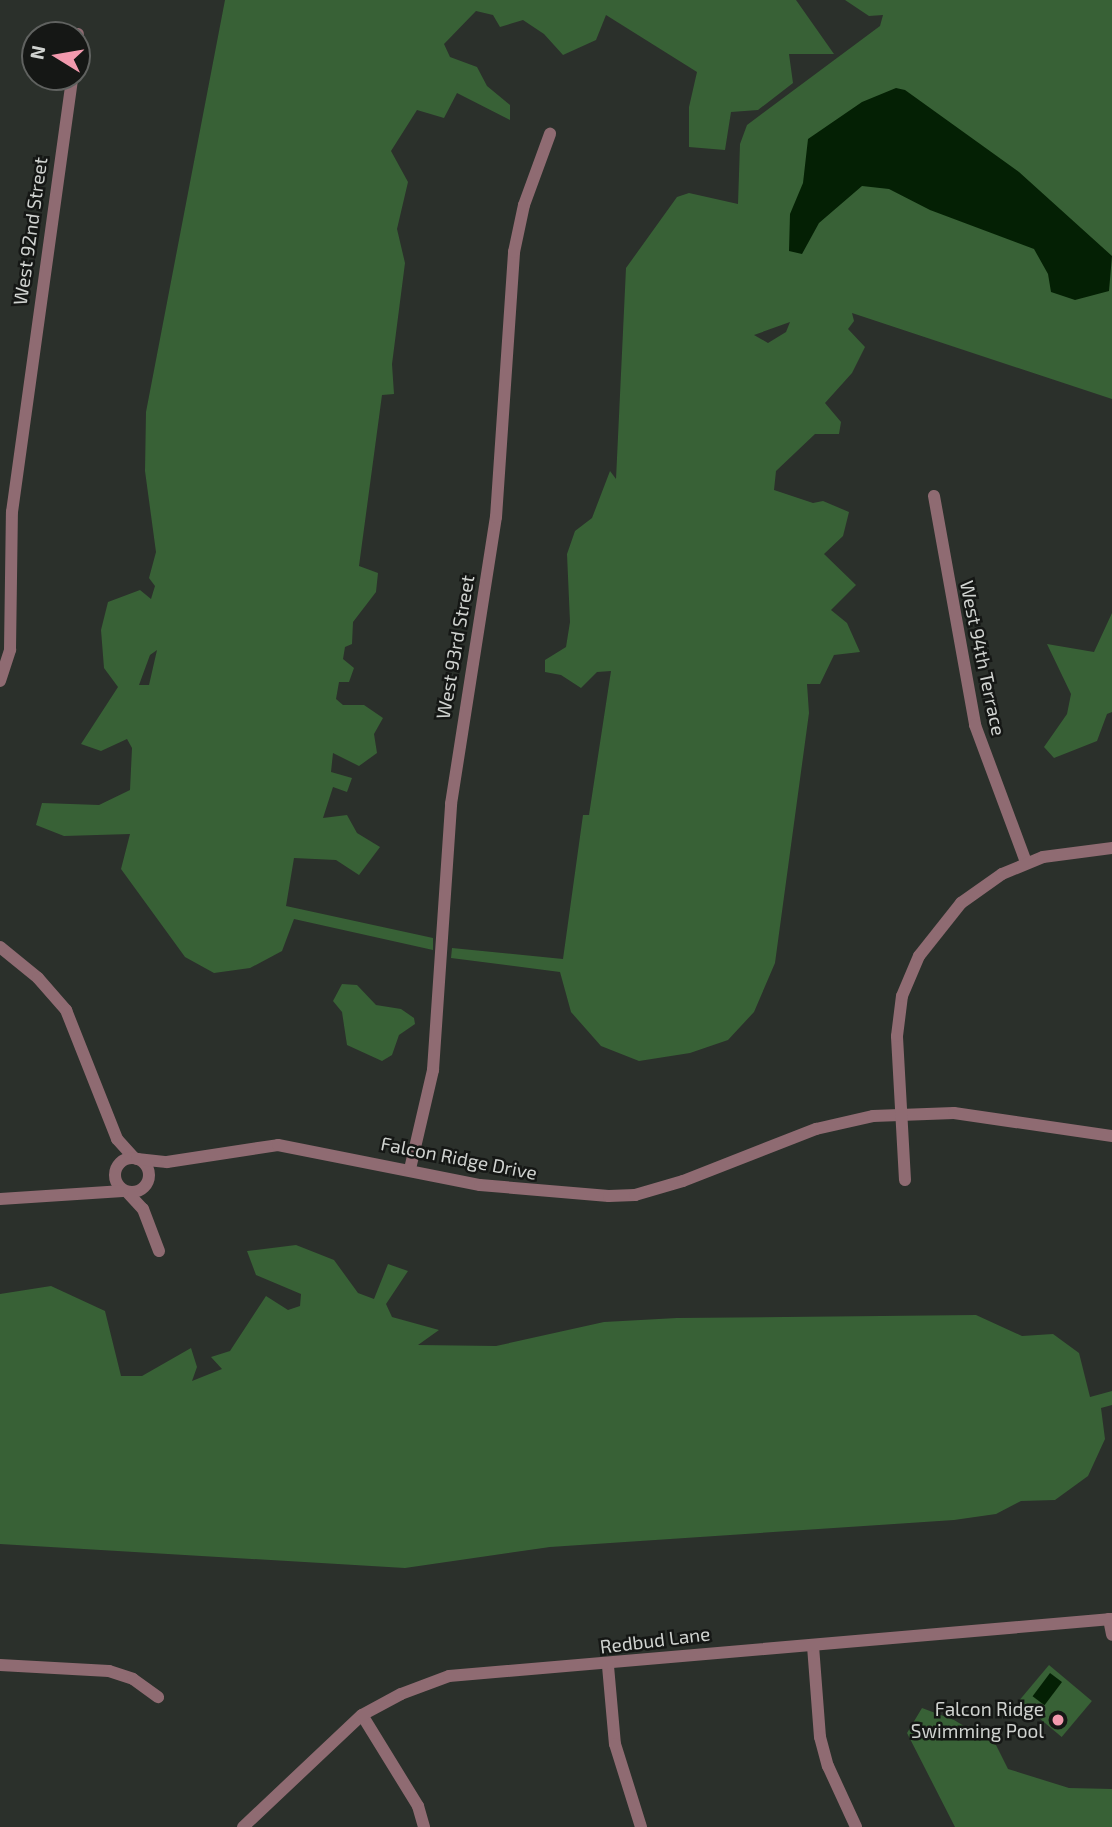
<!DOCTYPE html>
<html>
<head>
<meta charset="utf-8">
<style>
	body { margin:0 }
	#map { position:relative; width:1112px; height:1827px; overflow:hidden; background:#2b302b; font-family:"Exo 2",sans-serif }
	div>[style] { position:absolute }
	.green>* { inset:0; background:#386136; transform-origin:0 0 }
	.water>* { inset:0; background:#042004; transform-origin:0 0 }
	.street>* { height:12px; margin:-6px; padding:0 6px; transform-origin:6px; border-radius:6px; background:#8f6b72 }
	.street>.ring { margin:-6px; padding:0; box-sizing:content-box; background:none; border:12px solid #8f6b72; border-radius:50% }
	.dots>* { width:19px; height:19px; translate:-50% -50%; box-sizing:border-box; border:4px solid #151715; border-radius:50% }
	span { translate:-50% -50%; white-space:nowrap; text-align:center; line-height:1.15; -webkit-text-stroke:5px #151715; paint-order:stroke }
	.street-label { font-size:19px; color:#d0d3d0 }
	.poi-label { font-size:19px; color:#d0d3d0 }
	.right { translate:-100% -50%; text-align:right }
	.north { position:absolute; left:21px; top:21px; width:70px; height:70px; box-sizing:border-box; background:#151715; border:2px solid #606260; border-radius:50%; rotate:281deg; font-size:19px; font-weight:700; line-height:28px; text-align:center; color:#d0d3d0 }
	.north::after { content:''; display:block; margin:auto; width:24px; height:32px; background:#f29aae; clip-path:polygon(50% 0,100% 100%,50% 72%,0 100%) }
</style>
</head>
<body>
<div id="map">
	<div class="green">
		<div style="clip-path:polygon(evenodd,225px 0,796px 0,834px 54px,789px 54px,793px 83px,758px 110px,731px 112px,725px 150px,689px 147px,689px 107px,697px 72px,606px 15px,596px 40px,563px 55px,544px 34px,523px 20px,500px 27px,493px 15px,476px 11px,444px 44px,450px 57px,477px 67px,487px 86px,510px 105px,510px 120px,457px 93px,444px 118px,417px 110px,391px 151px,408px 182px,397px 229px,405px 263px,392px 364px,394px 394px,382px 395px,359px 566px,378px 573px,376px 592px,353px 622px,352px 644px,345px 647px,343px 659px,354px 668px,349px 682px,339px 682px,336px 699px,343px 705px,364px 705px,383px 718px,374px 734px,377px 753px,359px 766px,333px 753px,331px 772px,352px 778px,347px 792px,333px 787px,323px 818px,347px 815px,357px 833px,380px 847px,359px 875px,336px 860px,294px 858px,286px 906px,433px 938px,433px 950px,294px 919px,282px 951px,250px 968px,214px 973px,185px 957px,121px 869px,130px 834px,64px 836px,36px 825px,42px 803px,99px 805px,130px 790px,132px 748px,127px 739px,101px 751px,81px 744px,118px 687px,104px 668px,101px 630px,108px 602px,140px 590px,151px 599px,155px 586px,149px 578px,156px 552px,145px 471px,146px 412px,225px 0,157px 650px,149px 685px,139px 685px,150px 655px,157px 650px)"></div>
		<div style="clip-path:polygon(evenodd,845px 0,1112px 0,1112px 399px,852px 313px,854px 321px,848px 329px,865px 347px,852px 373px,825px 403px,841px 422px,839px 434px,815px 434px,776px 471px,774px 490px,813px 503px,823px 501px,849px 512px,843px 536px,824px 554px,856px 585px,831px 610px,847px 623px,860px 652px,834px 655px,820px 684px,807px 684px,809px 713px,775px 963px,754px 1012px,728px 1040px,690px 1053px,639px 1061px,601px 1046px,571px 1012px,560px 972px,451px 958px,452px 948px,563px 959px,583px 815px,589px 815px,611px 671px,597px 672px,581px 688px,561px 675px,545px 672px,545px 660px,566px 647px,570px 622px,567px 554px,575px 531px,592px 518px,610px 471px,616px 479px,626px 268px,677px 197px,689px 193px,738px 204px,740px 144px,747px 125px,880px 26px,883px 15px,869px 16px,845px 0,790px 322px,786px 332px,768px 343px,754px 335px,790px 322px)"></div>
		<div style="clip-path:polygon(1112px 613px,1112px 712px,1107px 714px,1097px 741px,1054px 758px,1044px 747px,1067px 714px,1071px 694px,1047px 644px,1094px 652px)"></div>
		<div style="clip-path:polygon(342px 984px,357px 985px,376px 1005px,401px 1009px,414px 1018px,415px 1024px,399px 1035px,392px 1055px,382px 1061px,347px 1045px,342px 1012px,333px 1001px)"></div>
		<div style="clip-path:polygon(296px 1245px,334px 1260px,358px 1293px,374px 1299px,388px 1264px,408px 1271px,386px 1304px,392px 1317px,439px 1330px,418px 1345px,496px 1346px,604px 1322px,677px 1318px,976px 1315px,1022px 1336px,1053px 1334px,1079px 1353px,1090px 1397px,1112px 1391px,1112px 1405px,1101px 1408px,1105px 1439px,1088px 1476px,1055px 1500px,1021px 1501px,996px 1514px,954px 1520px,550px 1547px,405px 1568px,0 1544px,0 1294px,51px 1286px,105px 1311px,121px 1376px,142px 1376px,191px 1348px,197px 1367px,192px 1381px,222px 1369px,211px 1357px,230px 1351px,266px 1296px,288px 1310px,300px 1306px,301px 1294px,256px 1275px,247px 1251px)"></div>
		<div style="left:1049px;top:1665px;width:56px;height:47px;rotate:40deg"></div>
		<div style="clip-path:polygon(922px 1708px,954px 1720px,996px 1745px,1008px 1769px,1069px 1788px,1112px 1789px,1112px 1827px,955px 1827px,907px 1733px)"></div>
	</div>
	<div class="water">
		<div style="clip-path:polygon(896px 88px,905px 90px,1019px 172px,1112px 256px,1109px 291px,1075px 300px,1051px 292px,1048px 274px,1034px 249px,930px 210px,889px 189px,862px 186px,819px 223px,802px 254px,789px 251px,790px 214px,803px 183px,808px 139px,862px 102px)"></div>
		<div style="left:1050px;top:1673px;width:15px;height:29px;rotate:37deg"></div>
	</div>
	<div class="street">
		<div style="left:77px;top:42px;width:8px;rotate:-83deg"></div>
		<div style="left:934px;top:496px;width:233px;rotate:79.8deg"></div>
		<div style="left:975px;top:725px;width:146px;rotate:69.6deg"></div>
		<div style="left:0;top:681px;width:33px;rotate:-72deg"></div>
		<div style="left:10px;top:650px;width:138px;rotate:-89.2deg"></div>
		<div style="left:12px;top:512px;width:439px;rotate:-82.1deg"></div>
		<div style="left:0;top:947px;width:49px;rotate:39.2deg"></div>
		<div style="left:38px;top:978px;width:43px;rotate:48.8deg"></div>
		<div style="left:66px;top:1010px;width:139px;rotate:68.4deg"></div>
		<div style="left:117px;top:1139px;width:25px;rotate:48deg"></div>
		<div class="ring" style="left:115px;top:1158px;width:22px;height:22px"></div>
		<div style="left:137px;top:1159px;width:30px;rotate:6deg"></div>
		<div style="left:167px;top:1162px;width:112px;rotate:-8.7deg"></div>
		<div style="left:278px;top:1145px;width:206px;rotate:11.2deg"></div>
		<div style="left:480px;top:1185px;width:129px;rotate:4.9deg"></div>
		<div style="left:609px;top:1196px;width:26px;rotate:-2deg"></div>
		<div style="left:635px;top:1195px;width:50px;rotate:-16.3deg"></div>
		<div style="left:683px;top:1181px;width:143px;rotate:-21.4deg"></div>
		<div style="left:816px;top:1129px;width:58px;rotate:-12.8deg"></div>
		<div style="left:873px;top:1116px;width:81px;rotate:-2.1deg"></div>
		<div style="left:954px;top:1113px;width:160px;rotate:8.3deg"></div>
		<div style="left:410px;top:1169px;width:102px;rotate:-76.9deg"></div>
		<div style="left:433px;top:1070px;width:267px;rotate:-86.1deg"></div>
		<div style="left:451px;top:804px;width:291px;rotate:-81.1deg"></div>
		<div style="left:496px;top:517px;width:266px;rotate:-86.1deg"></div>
		<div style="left:514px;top:252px;width:48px;rotate:-78deg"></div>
		<div style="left:524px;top:205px;width:76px;rotate:-69.9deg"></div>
		<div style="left:905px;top:1180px;width:144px;rotate:-93.2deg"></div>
		<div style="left:897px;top:1036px;width:40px;rotate:-82.9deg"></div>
		<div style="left:902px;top:996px;width:43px;rotate:-67deg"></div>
		<div style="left:919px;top:956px;width:68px;rotate:-51.6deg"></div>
		<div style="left:961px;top:903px;width:50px;rotate:-35.3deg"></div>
		<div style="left:1002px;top:874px;width:44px;rotate:-22.5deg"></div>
		<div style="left:1043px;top:857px;width:70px;rotate:-7.4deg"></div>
		<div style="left:127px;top:1192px;width:23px;rotate:47deg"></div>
		<div style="left:143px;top:1209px;width:45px;rotate:69.1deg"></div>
		<div style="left:0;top:1199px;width:123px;rotate:-3.7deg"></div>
		<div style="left:1109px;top:1619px;width:16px;rotate:79deg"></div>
		<div style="left:813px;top:1646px;width:91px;rotate:85.6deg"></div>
		<div style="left:820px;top:1737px;width:30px;rotate:75deg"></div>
		<div style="left:828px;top:1766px;width:67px;rotate:65.3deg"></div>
		<div style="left:0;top:1665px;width:109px;rotate:3.2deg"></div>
		<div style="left:109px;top:1671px;width:25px;rotate:18deg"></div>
		<div style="left:133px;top:1679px;width:31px;rotate:36deg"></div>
		<div style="left:608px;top:1666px;width:78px;rotate:84.9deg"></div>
		<div style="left:615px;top:1744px;width:87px;rotate:72.6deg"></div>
		<div style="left:362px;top:1715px;width:107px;rotate:58.4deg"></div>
		<div style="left:418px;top:1806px;width:22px;rotate:74deg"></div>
		<div style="left:243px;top:1827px;width:163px;rotate:-43.3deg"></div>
		<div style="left:362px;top:1715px;width:44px;rotate:-28.3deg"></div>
		<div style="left:401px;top:1694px;width:51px;rotate:-20.6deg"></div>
		<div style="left:449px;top:1676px;width:665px;rotate:-4.91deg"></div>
	</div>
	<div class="dots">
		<div style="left:1058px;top:1720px;background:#f29aae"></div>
	</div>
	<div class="street-label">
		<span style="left:30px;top:231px;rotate:-82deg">West 92nd Street</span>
		<span style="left:455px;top:647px;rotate:-80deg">West 93rd Street</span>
		<span style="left:983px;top:658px;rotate:78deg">West 94th Terrace</span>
		<span style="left:459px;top:1158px;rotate:11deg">Falcon Ridge Drive</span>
		<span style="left:655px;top:1640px;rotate:-7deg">Redbud Lane</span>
	</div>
	<div class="poi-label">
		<span class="right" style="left:1044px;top:1720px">Falcon Ridge<br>Swimming Pool</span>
	</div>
	<div class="north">N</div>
</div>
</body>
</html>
